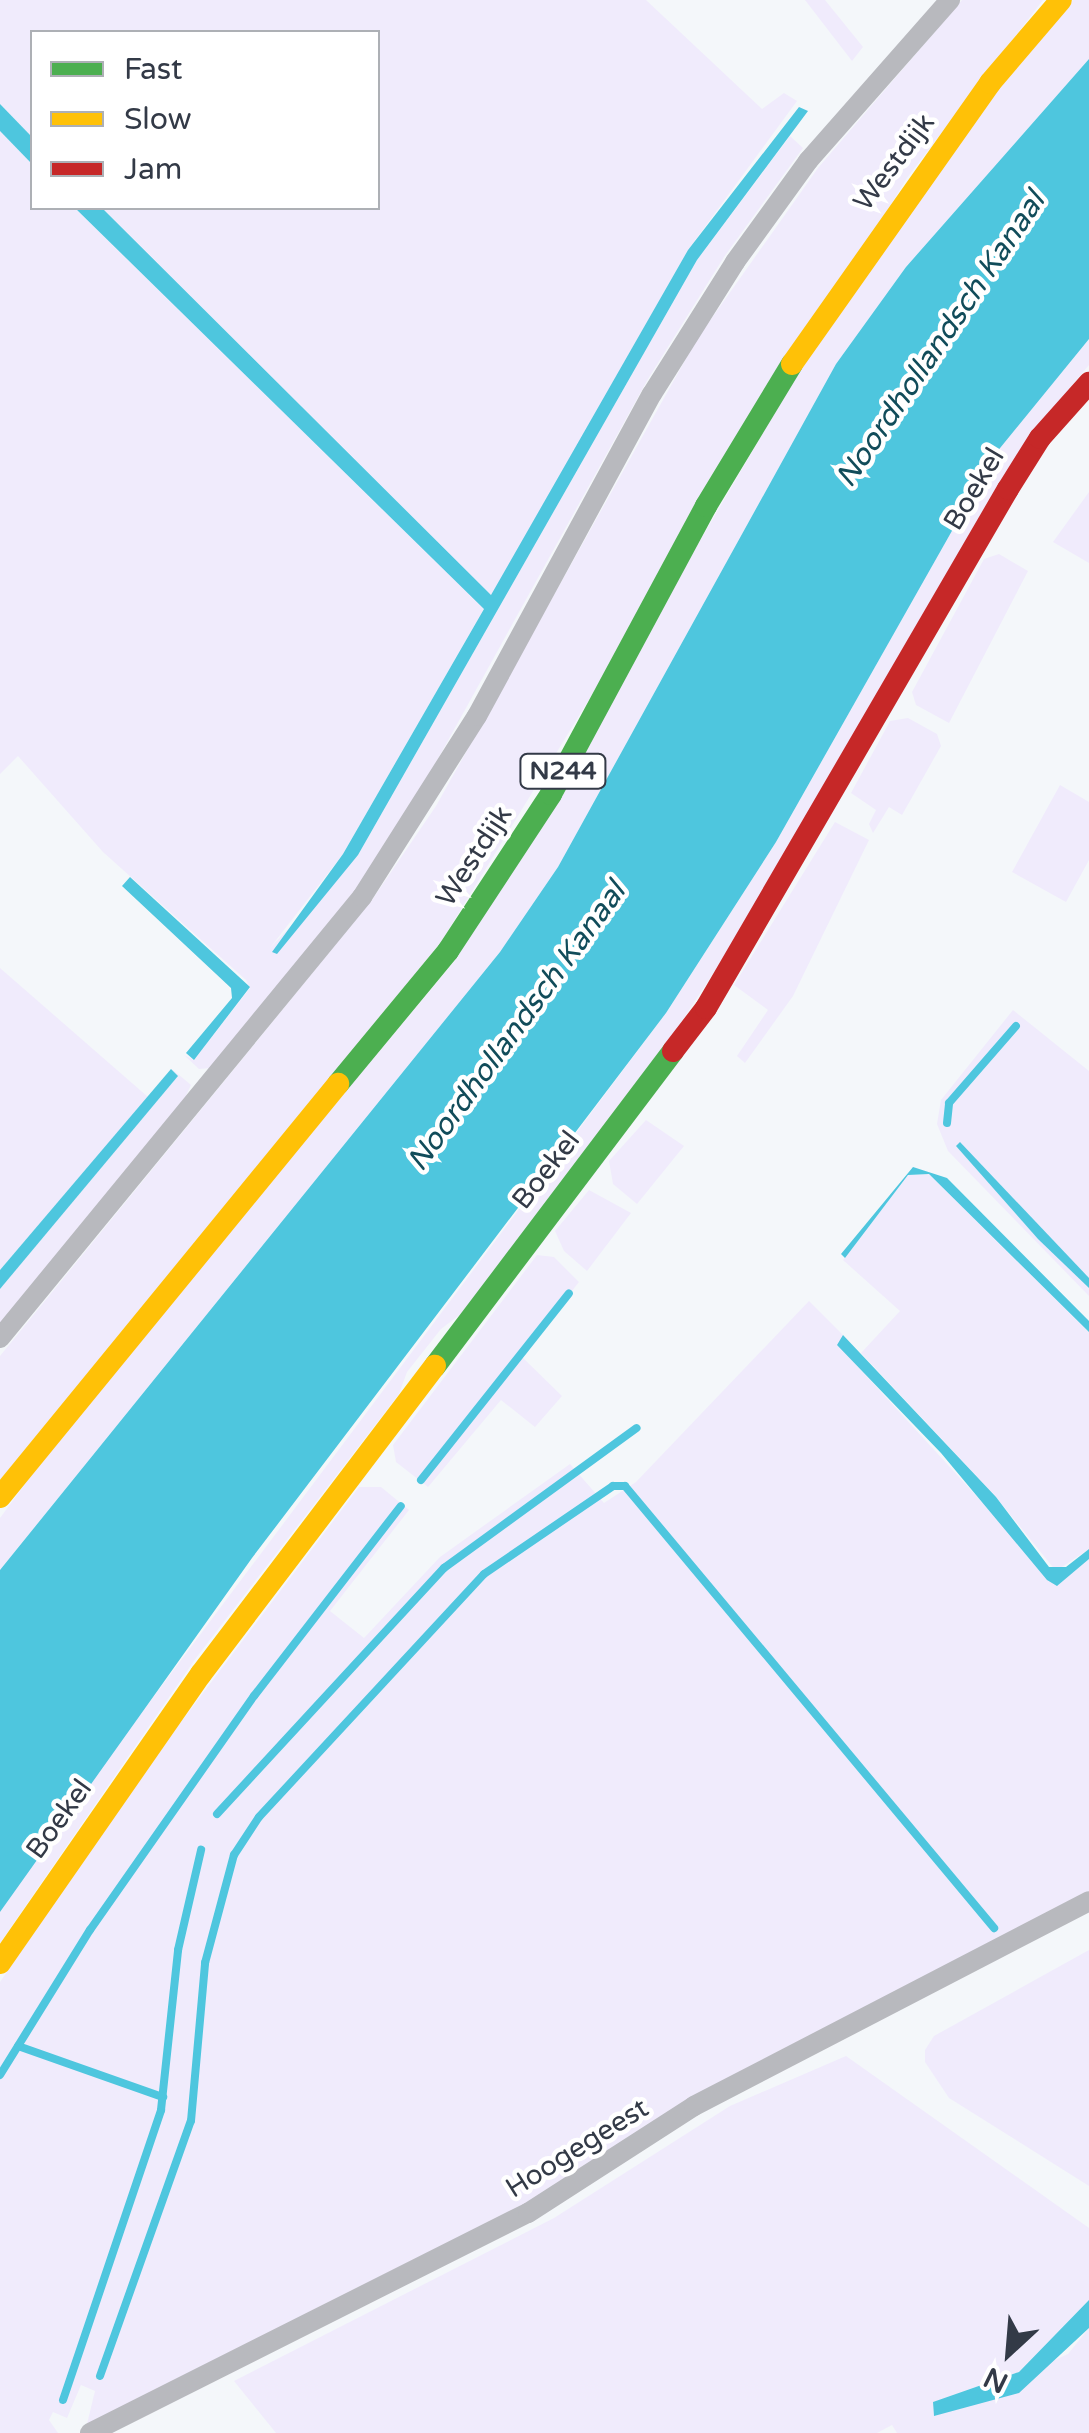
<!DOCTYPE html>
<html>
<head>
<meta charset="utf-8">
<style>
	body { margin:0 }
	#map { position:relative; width:1089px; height:2433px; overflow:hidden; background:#f4f7fa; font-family:"Varela Round",sans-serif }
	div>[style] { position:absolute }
	.green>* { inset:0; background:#f0ebfc }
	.water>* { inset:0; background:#4ec6de }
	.stream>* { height:8px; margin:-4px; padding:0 4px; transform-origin:4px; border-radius:4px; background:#4ec6de }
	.street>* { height:20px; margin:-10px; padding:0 10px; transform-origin:10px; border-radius:10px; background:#b8b9be }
	.fast>* { height:22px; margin:-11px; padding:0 11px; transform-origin:11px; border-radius:11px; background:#4caf50 }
	.slow>* { height:22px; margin:-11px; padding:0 11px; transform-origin:11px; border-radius:11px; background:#ffc107 }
	.jam>* { height:22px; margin:-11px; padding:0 11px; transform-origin:11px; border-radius:11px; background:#c62828 }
	span { translate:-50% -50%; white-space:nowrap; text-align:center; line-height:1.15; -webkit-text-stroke:9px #fff; paint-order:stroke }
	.shield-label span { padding:2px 8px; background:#fff; border:2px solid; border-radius:8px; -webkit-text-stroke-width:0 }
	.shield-label { font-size:25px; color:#333a47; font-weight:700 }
	.street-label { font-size:28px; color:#333a47 }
	.water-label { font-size:30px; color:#114c5a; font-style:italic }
	.legend { position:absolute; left:30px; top:30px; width:350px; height:180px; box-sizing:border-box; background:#fff; border:2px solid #adb0b5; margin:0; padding:12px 18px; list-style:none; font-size:30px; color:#333a47 }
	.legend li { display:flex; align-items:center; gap:20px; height:50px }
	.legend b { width:50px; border:2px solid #adb0b5 }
	.north { position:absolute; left:959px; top:2303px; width:100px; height:100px; -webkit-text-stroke:8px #fff; paint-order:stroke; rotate:206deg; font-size:28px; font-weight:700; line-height:40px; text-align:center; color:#333a47 }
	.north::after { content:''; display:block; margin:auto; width:35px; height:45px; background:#333a47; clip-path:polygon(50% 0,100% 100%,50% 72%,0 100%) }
</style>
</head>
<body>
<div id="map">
	<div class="green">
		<div style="clip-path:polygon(0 0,646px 0,762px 109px,784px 93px,797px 101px,688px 250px,492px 596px,102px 208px,378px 208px,378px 32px,32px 32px,32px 137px,0 104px)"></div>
		<div style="clip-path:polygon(805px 0,825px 0,863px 47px,852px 61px)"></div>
		<div style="clip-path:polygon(962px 0,1043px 0,907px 178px,441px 942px,0 1480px,0 1356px,372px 900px,436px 806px,697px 339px,818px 168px)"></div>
		<div style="clip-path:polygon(1073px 0,1089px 0,1089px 59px,906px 267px,836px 364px,558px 867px,500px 952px,0 1570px,0 1518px,74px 1418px,454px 962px,832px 315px,996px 90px)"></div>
		<div style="clip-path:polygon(0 131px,32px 164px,32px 208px,75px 208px,484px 609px,343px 854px,270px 948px,358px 855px,697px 260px,790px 136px,803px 148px,724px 257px,648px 379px,419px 793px,357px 888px,211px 1068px,199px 1069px,184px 1055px,194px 1060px,250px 988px,246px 980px,103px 852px,18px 756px,0 774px)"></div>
		<div style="clip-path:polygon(1089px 339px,1089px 365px,1053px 408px,786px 862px,653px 1065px,466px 1310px,441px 1329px,407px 1372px,399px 1394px,196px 1658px,0 1943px,0 1912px,59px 1823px,666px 1013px,776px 842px,996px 452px)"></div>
		<div style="clip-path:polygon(1089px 492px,1089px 563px,1053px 542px)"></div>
		<div style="clip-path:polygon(999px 554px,1028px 571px,949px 723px,916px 705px,912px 692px,984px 559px)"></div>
		<div style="clip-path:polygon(908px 718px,937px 734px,941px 746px,902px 815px,889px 807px,873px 833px,869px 824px,876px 810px,851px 793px,890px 721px)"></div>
		<div style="clip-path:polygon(1060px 785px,1089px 802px,1089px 860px,1066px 902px,1012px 872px)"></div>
		<div style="clip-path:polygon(835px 822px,869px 840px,793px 996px,745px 1063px,737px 1056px,768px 1010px,734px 985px)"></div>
		<div style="clip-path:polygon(0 968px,148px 1097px,0 1270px)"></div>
		<div style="clip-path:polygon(1013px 1010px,1089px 1071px,1089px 1278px,956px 1146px,1089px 1288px,1089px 1296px,948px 1151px,937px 1124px,941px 1100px)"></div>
		<div style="clip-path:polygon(172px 1069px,191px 1085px,181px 1106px,0 1324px,0 1289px,178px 1076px)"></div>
		<div style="clip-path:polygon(646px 1120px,684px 1146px,637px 1204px,613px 1184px,609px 1161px)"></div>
		<div style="clip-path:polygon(929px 1174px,1089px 1332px,1089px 1549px,1056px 1571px,996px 1497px,861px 1353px,900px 1311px,843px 1260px,908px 1175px)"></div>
		<div style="clip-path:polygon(589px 1190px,631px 1213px,587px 1271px,564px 1251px,555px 1231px)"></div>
		<div style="clip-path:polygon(537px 1255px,554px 1257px,579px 1282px,521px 1356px,562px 1396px,535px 1427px,501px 1400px,428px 1487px,396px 1462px,393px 1445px)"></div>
		<div style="clip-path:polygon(809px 1301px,843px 1335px,838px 1345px,1058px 1585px,1089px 1559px,1089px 1895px,559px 2187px,86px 2428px,95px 2391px,81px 2385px,67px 2418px,53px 2412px,49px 2420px,58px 2433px,0 2433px,0 1982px,153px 1759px,359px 1487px,381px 1487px,409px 1510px,330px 1611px,364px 1638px,440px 1557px,570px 1464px,604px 1503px,636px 1482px)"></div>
		<div style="clip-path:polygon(1089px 1950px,1089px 2186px,949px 2098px,925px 2062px,925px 2050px,934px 2036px)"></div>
		<div style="clip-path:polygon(846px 2056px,1089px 2228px,1089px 2300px,1019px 2372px,933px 2402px,934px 2415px,1068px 2354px,1089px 2328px,1089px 2433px,897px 2433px,892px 2425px,877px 2433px,276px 2433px,234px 2381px,554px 2218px,730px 2106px)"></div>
	</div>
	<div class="water">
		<div style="clip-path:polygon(1089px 59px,1089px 339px,996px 453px,776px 842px,666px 1013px,252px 1558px,0 1912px,0 1570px,500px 952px,558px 867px,836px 364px,906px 267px)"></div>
		<div style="clip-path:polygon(0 104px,32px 137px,32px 164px,0 131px)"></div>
		<div style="clip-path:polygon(799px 107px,808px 111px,697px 260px,358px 855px,277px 954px,272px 952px,343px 854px,484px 609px,75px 208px,102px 208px,491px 595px,688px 250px)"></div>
		<div style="clip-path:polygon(130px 877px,250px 987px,194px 1060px,186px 1053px,232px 998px,231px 988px,122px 886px)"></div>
		<div style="clip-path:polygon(171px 1069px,178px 1076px,0 1289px,0 1270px)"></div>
		<div style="clip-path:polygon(960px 1142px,1089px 1278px,1089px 1288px,1038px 1239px,956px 1146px)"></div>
		<div style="clip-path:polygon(913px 1167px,947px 1178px,1089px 1321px,1089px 1332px,929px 1174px,908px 1175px,845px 1258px,841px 1254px)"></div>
		<div style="clip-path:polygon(843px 1335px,996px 1497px,1049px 1567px,1066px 1567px,1089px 1549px,1089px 1559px,1057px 1586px,1047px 1580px,941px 1453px,837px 1345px)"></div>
		<div style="clip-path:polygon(1089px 2300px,1089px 2328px,1019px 2393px,934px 2416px,933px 2402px,1019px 2372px)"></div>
	</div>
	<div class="stream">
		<div style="left:947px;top:1123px;width:20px;rotate:-84deg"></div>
		<div style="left:949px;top:1103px;width:102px;rotate:-49deg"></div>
		<div style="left:421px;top:1480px;width:238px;rotate:-51.6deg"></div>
		<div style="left:217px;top:1814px;width:335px;rotate:-47.3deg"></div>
		<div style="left:444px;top:1568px;width:238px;rotate:-36deg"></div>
		<div style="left:18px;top:2046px;width:154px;rotate:19.4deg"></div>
		<div style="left:0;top:2075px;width:171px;rotate:-58.2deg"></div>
		<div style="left:90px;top:1930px;width:286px;rotate:-55deg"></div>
		<div style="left:254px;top:1696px;width:240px;rotate:-52.3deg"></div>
		<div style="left:100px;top:2376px;width:271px;rotate:-70.4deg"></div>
		<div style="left:191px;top:2121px;width:159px;rotate:-84.9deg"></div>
		<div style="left:205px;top:1963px;width:112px;rotate:-75deg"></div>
		<div style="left:234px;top:1855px;width:45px;rotate:-56.7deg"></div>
		<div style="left:259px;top:1817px;width:331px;rotate:-47.2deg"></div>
		<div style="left:484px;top:1574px;width:156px;rotate:-34.3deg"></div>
		<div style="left:613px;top:1486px;width:12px"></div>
		<div style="left:625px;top:1486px;width:576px;rotate:50.14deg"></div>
		<div style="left:63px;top:2400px;width:306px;rotate:-71.3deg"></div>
		<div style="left:161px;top:2110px;width:161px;rotate:-83.9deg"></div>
		<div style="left:178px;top:1950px;width:103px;rotate:-77deg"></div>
	</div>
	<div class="street">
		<div style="left:0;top:1338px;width:571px;rotate:-50.62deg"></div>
		<div style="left:362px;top:897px;width:214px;rotate:-57.6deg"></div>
		<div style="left:477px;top:716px;width:366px;rotate:-61.5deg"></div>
		<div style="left:652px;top:394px;width:156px;rotate:-57.8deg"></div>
		<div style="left:735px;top:262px;width:125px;rotate:-54.1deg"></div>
		<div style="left:808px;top:161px;width:215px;rotate:-48.6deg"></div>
		<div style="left:90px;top:2433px;width:490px;rotate:-26.7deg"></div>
		<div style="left:528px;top:2213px;width:197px;rotate:-32.8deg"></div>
		<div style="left:694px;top:2106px;width:445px;rotate:-27.4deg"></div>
	</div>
	<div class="fast">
		<div style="left:338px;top:1084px;width:173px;rotate:-50.4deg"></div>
		<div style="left:448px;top:951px;width:188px;rotate:-56.7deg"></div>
		<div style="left:551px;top:794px;width:327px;rotate:-61.7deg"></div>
		<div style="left:706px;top:506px;width:166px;rotate:-58.8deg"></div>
		<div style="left:435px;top:1366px;width:395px;rotate:-52.9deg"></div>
	</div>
	<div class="slow">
		<div style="left:792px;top:364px;width:344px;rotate:-54.8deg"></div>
		<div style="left:990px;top:83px;width:109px;rotate:-49.5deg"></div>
		<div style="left:0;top:1497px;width:534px;rotate:-50.7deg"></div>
		<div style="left:0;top:1963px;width:352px;rotate:-55.2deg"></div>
		<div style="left:201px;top:1674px;width:387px;rotate:-52.8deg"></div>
	</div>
	<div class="jam">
		<div style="left:673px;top:1051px;width:54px;rotate:-52.5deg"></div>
		<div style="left:706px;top:1008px;width:600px;rotate:-59.81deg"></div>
		<div style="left:1008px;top:489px;width:60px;rotate:-57.9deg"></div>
		<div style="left:1040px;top:438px;width:74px;rotate:-48.3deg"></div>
	</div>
	<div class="shield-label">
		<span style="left:563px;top:771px">N244</span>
	</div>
	<div class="street-label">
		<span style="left:894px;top:162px;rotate:-53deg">Westdijk</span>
		<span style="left:974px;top:489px;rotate:-59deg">Boekel</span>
		<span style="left:474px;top:856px;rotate:-57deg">Westdijk</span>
		<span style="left:546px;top:1170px;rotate:-52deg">Boekel</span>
		<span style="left:59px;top:1819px;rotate:-54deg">Boekel</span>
		<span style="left:577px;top:2148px;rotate:-32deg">Hoogegeest</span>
	</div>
	<div class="water-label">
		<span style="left:941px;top:340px;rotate:-56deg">Noordhollandsch Kanaal</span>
		<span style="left:517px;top:1027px;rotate:-54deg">Noordhollandsch Kanaal</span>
	</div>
	<ul class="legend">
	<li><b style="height:12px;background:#4caf50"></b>Fast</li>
	<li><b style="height:12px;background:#ffc107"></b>Slow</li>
	<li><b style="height:12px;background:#c62828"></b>Jam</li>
	</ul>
	<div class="north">N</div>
</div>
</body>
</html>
